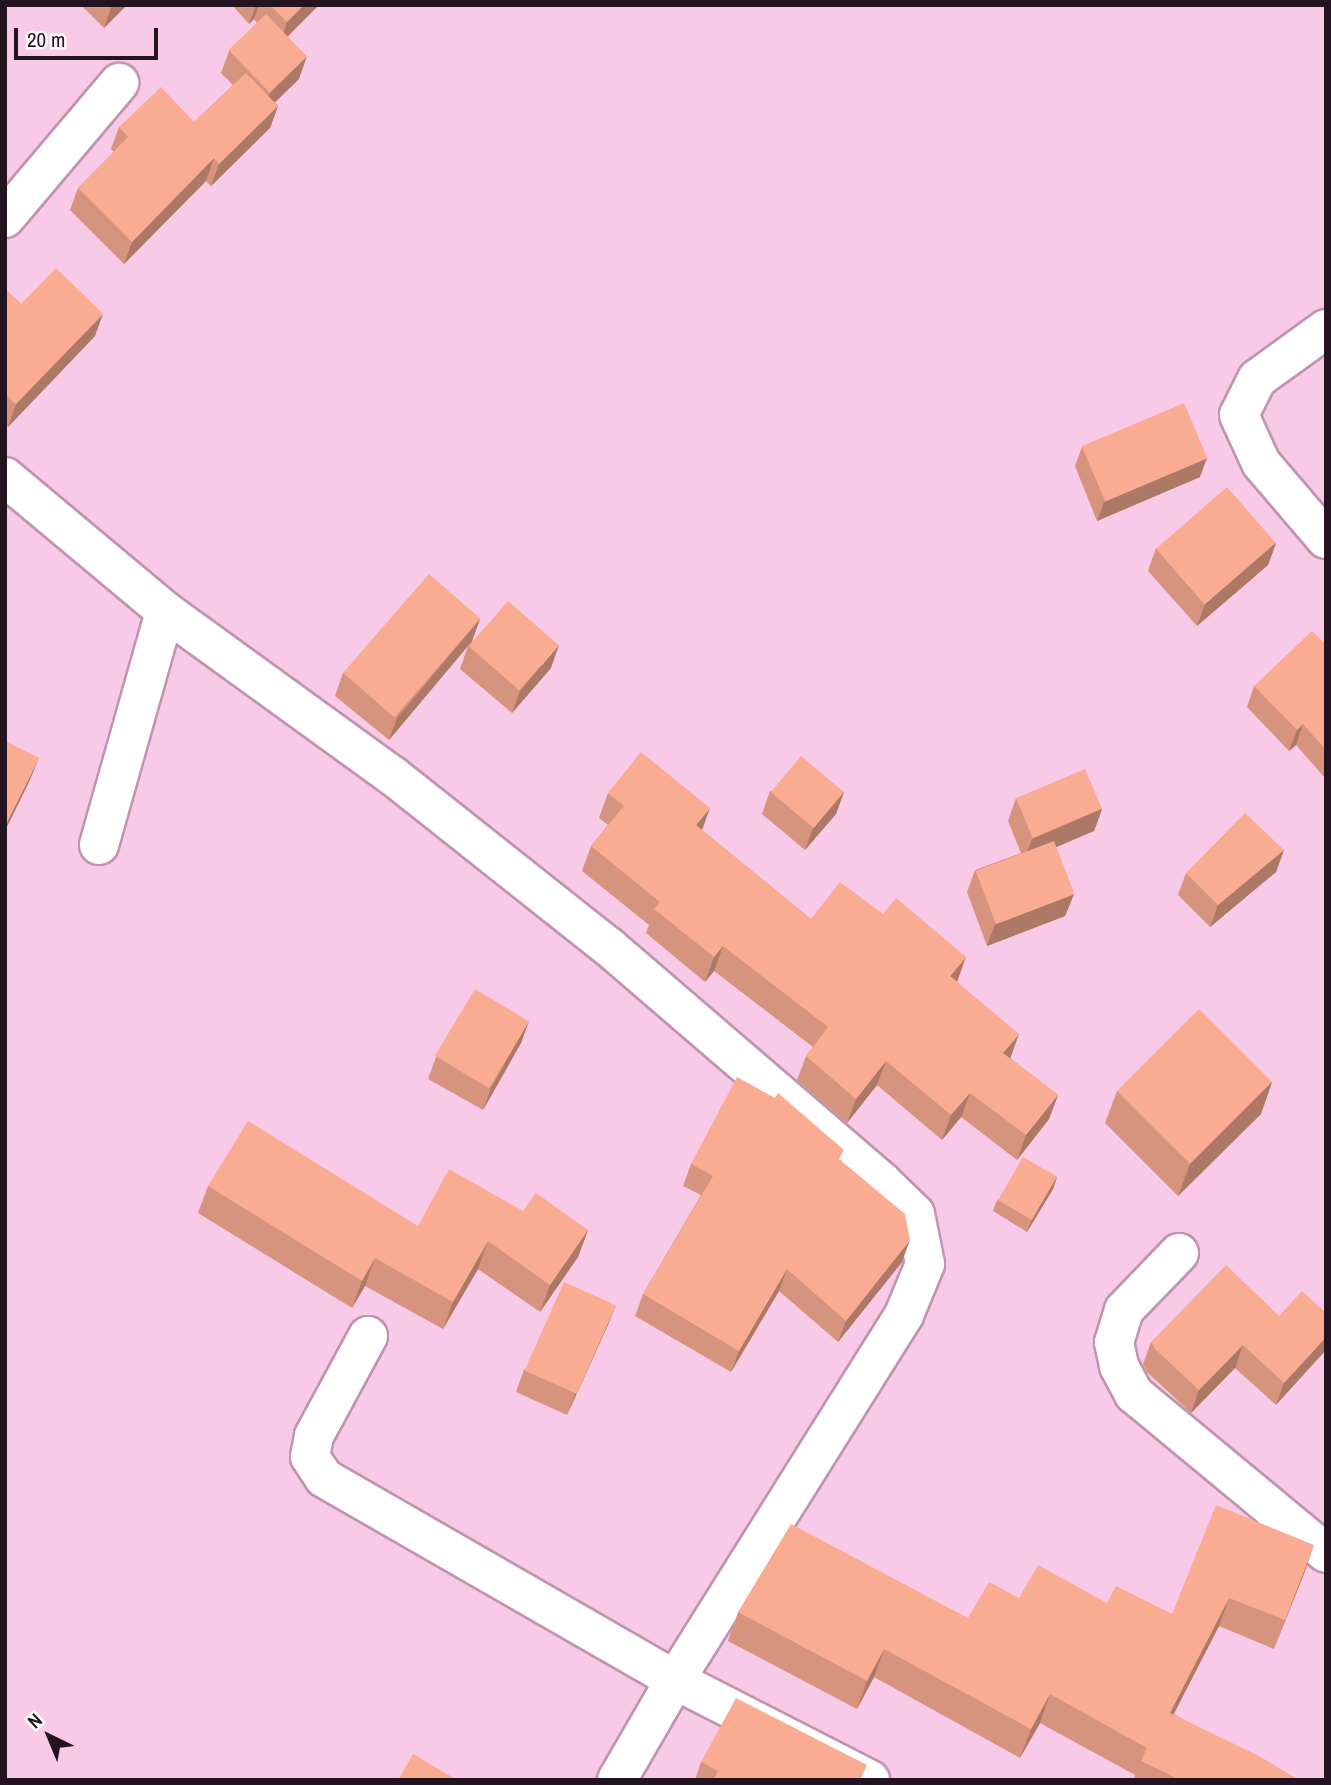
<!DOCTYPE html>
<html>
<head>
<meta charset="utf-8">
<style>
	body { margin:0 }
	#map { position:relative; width:1331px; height:1785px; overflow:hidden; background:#f8cae7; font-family:"Archivo Narrow",sans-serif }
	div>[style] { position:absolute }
	.roads { filter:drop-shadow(2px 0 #c094b0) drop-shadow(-2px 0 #c094b0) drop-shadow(0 2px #c094b0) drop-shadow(0 -2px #c094b0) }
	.minor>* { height:38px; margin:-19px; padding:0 19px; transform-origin:19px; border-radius:19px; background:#fff }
	.wall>* { inset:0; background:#d6947e }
	.shaded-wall>* { inset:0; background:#ae7866 }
	.building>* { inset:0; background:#f9ac92; transform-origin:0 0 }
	span { translate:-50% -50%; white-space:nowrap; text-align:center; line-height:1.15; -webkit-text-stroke:7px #fef9fc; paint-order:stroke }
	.frame { position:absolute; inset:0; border:7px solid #24141f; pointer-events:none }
	.north { position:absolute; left:14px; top:1701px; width:70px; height:70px; -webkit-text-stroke:5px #fef9fc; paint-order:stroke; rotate:317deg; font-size:19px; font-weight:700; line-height:28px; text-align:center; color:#24141f }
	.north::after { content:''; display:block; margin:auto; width:24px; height:32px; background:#24141f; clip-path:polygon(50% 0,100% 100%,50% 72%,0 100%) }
	.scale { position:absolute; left:14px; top:28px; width:144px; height:32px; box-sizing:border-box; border:4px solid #24141f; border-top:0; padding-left:9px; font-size:21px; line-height:24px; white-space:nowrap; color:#24141f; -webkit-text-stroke:5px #fef9fc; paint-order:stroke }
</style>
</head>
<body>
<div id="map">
	<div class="roads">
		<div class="minor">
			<div style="left:5px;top:218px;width:177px;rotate:-49.8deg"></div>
			<div style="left:1326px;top:329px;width:85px;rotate:144.1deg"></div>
			<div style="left:1257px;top:379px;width:40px;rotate:116.6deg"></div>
			<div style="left:1239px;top:415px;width:53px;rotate:65.4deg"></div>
			<div style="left:1261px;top:463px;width:100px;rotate:49.5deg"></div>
			<div style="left:5px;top:477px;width:209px;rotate:39.9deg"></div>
			<div style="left:165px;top:611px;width:281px;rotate:35.9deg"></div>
			<div style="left:393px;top:776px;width:275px;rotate:38.4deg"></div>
			<div style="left:609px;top:947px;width:359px;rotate:40.7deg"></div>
			<div style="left:881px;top:1181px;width:47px;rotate:44.1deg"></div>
			<div style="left:915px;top:1214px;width:51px;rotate:78.7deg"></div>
			<div style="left:925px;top:1264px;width:55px;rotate:112.4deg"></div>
			<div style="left:904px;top:1315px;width:431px;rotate:122.1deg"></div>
			<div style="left:675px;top:1680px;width:116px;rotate:120.1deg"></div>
			<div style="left:99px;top:845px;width:243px;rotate:-74.2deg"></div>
			<div style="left:1179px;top:1253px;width:79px;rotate:134deg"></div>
			<div style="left:1124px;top:1310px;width:34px;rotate:107deg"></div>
			<div style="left:1114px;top:1342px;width:25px;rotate:78deg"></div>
			<div style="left:1119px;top:1366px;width:32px;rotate:62deg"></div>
			<div style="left:1134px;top:1394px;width:249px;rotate:39.6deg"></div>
			<div style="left:368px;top:1336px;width:114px;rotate:118.4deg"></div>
			<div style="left:314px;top:1436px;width:21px;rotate:101deg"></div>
			<div style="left:310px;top:1457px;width:25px;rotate:56deg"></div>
			<div style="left:324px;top:1478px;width:405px;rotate:29.9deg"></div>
			<div style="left:675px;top:1680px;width:219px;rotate:27.1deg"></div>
		</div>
	</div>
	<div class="wall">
		<div style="clip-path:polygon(81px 5px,127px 5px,104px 28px)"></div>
		<div style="clip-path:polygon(232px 5px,319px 5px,288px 36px,299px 79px,275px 102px,278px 106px,270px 128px,211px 186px,206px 181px,124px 264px,70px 210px,78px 188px,114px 152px,111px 149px,119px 127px,194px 122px,233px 85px,221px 73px,229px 51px,257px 23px,254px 19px,249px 24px)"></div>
		<div style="clip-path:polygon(5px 289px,21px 304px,95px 336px,8px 427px,5px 424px)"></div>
		<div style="clip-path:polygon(1082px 447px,1200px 477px,1097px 521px,1075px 466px)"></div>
		<div style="clip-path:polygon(1276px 543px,1268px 565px,1197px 626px,1148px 571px,1156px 548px)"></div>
		<div style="clip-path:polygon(480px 619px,472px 641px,551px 668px,512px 713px,460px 669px,468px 646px,389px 740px,335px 696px,343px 673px)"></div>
		<div style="clip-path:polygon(1326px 645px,1326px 779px,1296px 745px,1289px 751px,1247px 707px,1254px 686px)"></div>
		<div style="clip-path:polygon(770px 791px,844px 792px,836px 814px,805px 850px,762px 814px)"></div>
		<div style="clip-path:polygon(608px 793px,702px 830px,811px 919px,957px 982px,1010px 1058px,1058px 1095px,1049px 1119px,1017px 1160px,961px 1117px,942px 1140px,877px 1085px,847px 1123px,797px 1080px,806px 1056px,813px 1047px,714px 971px,705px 982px,646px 933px,649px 925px,582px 871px,591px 846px,608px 825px,599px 818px)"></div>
		<div style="clip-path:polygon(1016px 798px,1102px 809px,1094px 831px,1056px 847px,1074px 894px,1065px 916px,987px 946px,967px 892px,975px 870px,1021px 853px,1008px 821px)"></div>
		<div style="clip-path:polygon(1284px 850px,1276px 872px,1210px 927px,1178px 895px,1186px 873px)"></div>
		<div style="clip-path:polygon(529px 1021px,521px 1043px,483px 1110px,428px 1079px,436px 1057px)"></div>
		<div style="clip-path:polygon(1272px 1082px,1261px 1114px,1178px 1196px,1105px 1123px,1117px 1091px)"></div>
		<div style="clip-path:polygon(841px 1160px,902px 1262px,838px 1342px,779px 1291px,731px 1372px,635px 1316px,643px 1294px,701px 1195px,683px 1186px,691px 1164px)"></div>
		<div style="clip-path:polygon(1057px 1177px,1053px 1189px,1027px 1232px,993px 1211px,997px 1200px)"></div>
		<div style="clip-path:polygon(208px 1186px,418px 1226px,523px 1211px,588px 1230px,578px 1257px,540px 1312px,478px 1269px,443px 1329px,365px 1286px,352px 1308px,198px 1213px)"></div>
		<div style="clip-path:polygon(616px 1305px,607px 1327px,567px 1415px,516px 1392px,524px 1370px)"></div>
		<div style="clip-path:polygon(1326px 1313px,1276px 1405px,1235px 1368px,1191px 1413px,1147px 1372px,1143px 1364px,1151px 1342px,1279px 1316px)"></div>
		<div style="clip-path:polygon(1314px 1545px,1274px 1649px,1219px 1626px,1173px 1714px,1299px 1780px,1134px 1780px,1135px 1775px,1040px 1723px,1020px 1758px,874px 1677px,857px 1709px,728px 1641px,738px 1612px,968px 1618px,1019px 1598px,1107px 1603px,1172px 1614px)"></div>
		<div style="clip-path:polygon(701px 1762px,862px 1780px,695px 1780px)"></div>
	</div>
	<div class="shaded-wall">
		<div style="clip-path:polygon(112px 5px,127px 5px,104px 28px)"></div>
		<div style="clip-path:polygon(256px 5px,259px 5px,254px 19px,249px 24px)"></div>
		<div style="clip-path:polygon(304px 5px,319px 5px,279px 45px,287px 22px)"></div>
		<div style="clip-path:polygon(307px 56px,299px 79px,262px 115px,270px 93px)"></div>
		<div style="clip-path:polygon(278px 106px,270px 128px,211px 186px,219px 164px)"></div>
		<div style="clip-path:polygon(214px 158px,206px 181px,124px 264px,132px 242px)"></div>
		<div style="clip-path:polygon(103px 314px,95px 336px,8px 427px,16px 404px)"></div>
		<div style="clip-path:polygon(1207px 458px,1200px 477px,1097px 521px,1104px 502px)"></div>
		<div style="clip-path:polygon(1276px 543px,1268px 565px,1197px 626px,1205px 604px)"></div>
		<div style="clip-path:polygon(480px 619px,472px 641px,389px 740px,397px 718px)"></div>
		<div style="clip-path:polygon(559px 645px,551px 668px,512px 713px,520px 691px)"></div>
		<div style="clip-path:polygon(1303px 724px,1296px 745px,1289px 751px,1297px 730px)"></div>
		<div style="clip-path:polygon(39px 758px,30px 780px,5px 831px,5px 826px)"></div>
		<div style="clip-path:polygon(844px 792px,836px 814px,805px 850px,813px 828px)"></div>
		<div style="clip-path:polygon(710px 808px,701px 833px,696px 825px)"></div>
		<div style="clip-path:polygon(1102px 809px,1094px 831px,1024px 861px,1032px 839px)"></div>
		<div style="clip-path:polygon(1284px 850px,1276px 872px,1210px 927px,1218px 905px)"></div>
		<div style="clip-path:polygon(1074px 894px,1065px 916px,987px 946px,995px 924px)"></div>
		<div style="clip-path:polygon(723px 946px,714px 971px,705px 982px,714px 957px)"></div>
		<div style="clip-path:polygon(966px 957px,957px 982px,950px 976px)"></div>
		<div style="clip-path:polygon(529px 1021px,521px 1043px,483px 1110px,491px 1088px)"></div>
		<div style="clip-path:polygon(1019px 1034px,1010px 1059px,1003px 1053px)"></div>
		<div style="clip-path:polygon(886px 1061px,877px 1085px,847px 1123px,856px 1099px)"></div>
		<div style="clip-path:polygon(1272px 1082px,1261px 1114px,1178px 1196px,1190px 1164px)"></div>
		<div style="clip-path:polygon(970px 1093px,961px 1117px,942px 1140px,951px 1115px)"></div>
		<div style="clip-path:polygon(1058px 1095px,1049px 1119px,1017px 1160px,1026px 1135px)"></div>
		<div style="clip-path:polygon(1057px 1177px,1053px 1189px,1027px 1232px,1031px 1221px)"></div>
		<div style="clip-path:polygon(588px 1230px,578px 1257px,540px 1312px,550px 1285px)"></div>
		<div style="clip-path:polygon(910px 1240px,902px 1262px,838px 1342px,846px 1321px)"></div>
		<div style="clip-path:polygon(488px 1241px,478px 1269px,443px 1329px,453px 1302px)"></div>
		<div style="clip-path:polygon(375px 1258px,365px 1286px,352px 1308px,362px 1281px)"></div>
		<div style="clip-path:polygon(787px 1269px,779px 1291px,731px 1372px,739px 1351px)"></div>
		<div style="clip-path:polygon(616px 1305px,607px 1327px,567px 1415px,576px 1392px)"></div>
		<div style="clip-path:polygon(1326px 1337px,1326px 1350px,1276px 1405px,1284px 1383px)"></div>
		<div style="clip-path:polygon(1243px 1345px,1235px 1368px,1191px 1413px,1199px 1390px)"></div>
		<div style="clip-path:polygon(1314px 1545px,1304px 1574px,1274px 1649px,1285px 1620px)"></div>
		<div style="clip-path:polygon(1229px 1598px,1219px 1626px,1160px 1741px,1170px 1713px)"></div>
		<div style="clip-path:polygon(884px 1649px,874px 1677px,857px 1709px,867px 1681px)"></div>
		<div style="clip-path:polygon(1050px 1694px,1040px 1723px,1020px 1758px,1031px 1729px)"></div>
	</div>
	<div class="building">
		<div style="clip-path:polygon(270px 5px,304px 5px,287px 22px)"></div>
		<div style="left:266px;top:14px;width:59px;height:52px;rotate:46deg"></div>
		<div style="clip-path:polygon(246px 73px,278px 106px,219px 164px,214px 158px,132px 242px,78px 188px,128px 137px,119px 127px,161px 87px,194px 122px)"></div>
		<div style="clip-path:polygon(56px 268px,103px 314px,16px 404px,5px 394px,5px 289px,21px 304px)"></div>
		<div style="left:1184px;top:403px;width:60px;height:111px;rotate:67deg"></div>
		<div style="left:1227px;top:487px;width:74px;height:94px;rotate:49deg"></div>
		<div style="left:429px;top:574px;width:68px;height:131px;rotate:41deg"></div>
		<div style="left:508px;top:601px;width:67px;height:60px;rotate:41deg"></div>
		<div style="clip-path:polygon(1312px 631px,1326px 645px,1326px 750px,1303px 724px,1297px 730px,1254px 686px)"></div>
		<div style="clip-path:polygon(5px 741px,39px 758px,5px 826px)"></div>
		<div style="clip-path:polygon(641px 752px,710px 808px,696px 825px,811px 919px,840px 882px,883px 914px,896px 898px,966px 957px,950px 976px,1019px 1034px,1003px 1053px,1058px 1095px,1026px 1135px,970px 1093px,951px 1115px,886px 1061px,856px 1099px,806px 1056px,828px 1027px,723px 946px,714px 957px,654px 909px,660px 902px,591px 846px,624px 806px,608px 793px)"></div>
		<div style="left:801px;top:756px;width:56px;height:47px;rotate:40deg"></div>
		<div style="left:1085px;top:769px;width:43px;height:75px;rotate:67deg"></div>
		<div style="clip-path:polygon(1245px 813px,1284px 850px,1218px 905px,1186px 873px)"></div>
		<div style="left:1054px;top:841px;width:57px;height:84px;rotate:69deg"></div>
		<div style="left:475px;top:989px;width:63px;height:78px;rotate:31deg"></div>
		<div style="left:1199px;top:1009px;width:103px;height:116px;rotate:45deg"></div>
		<div style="clip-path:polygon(737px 1077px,775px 1098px,778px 1093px,844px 1150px,839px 1159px,905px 1214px,910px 1240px,846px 1321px,787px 1269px,739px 1351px,643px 1294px,713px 1176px,691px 1164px)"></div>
		<div style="clip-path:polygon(248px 1121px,418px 1226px,449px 1169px,523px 1211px,536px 1193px,588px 1230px,550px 1285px,488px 1241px,453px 1302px,375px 1258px,362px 1281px,208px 1186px)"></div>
		<div style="left:1023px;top:1157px;width:39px;height:50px;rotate:30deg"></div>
		<div style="clip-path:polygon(1226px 1265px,1279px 1316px,1302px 1291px,1326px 1313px,1326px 1337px,1284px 1383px,1243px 1345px,1199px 1390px,1155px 1349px,1151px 1342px)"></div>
		<div style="left:564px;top:1282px;width:57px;height:97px;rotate:24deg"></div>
		<div style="clip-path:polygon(1216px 1505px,1314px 1545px,1285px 1620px,1229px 1598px,1170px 1713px,1259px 1756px,1299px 1780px,1180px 1780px,1141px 1761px,1147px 1748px,1050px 1694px,1031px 1729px,884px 1649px,867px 1681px,738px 1612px,791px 1524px,968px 1618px,989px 1582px,1019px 1598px,1038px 1565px,1107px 1603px,1116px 1586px,1172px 1614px)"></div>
		<div style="clip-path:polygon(736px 1698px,867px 1765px,860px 1780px,713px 1780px,718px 1771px,701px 1762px)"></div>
		<div style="clip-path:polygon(413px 1754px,457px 1780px,398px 1780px)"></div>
	</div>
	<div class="frame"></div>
	<div class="north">N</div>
	<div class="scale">20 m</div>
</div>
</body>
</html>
